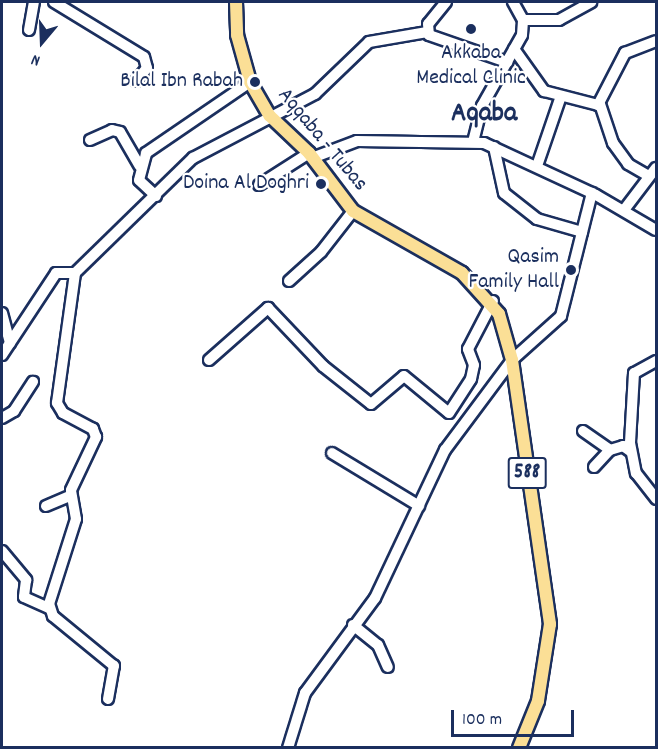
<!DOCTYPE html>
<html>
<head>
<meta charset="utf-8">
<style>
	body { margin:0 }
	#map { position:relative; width:658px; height:749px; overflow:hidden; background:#fff; font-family:Dekko,sans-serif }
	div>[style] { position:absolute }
	.roads { filter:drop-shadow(2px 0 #1b2f5e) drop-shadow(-2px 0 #1b2f5e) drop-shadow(0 2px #1b2f5e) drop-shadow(0 -2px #1b2f5e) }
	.minor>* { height:10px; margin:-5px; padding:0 5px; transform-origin:5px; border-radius:5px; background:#fff }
	.major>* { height:12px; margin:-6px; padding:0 6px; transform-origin:6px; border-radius:6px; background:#fbdf96 }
	.dots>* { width:16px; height:16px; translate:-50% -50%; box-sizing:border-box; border:3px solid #fff; border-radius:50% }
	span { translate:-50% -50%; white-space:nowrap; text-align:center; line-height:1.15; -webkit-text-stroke:4.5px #fff; paint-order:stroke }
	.shield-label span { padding:2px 4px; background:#fff; border:2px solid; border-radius:4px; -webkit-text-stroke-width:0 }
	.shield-label { font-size:21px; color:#1b2f5e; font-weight:700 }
	.poi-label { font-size:22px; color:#1b2f5e }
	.right { translate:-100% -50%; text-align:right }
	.street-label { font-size:22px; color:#1b2f5e }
	.district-label { font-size:28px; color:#1b2f5e; font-weight:700 }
	.frame { position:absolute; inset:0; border:3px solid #1b2f5e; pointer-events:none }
	.north { position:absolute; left:12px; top:12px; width:60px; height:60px; -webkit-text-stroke:4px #fff; paint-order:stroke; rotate:199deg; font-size:16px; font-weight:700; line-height:24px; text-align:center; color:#1b2f5e }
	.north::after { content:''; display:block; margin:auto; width:21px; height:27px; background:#1b2f5e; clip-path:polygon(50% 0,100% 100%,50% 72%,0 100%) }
	.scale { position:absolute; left:451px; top:710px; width:123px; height:27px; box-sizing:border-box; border:3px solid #1b2f5e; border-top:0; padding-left:8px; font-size:18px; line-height:21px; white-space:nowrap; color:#1b2f5e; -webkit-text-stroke:4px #fff; paint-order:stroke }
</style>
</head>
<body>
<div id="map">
	<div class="roads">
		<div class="minor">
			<div style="left:54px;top:2px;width:105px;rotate:31.4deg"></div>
			<div style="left:144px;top:57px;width:11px;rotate:75deg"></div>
			<div style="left:147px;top:68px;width:17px;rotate:130deg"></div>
			<div style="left:446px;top:2px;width:28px;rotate:129deg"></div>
			<div style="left:428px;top:24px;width:11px;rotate:85deg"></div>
			<div style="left:429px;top:35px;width:83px;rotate:19.1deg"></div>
			<div style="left:523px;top:20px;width:36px"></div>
			<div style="left:559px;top:20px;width:37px;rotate:-29deg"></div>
			<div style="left:29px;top:30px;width:28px;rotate:-80deg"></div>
			<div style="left:514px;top:49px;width:52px;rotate:54.5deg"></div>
			<div style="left:544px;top:91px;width:56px;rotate:14.5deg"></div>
			<div style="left:598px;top:105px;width:59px;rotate:-62.6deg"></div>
			<div style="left:625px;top:53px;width:33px;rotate:-21deg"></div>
			<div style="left:600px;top:104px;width:41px;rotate:71.6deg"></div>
			<div style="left:613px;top:143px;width:26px;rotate:54deg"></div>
			<div style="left:628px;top:164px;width:24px;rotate:30deg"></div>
			<div style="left:90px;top:140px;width:24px;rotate:-24deg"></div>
			<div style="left:112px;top:130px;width:8px;rotate:14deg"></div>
			<div style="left:120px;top:132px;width:39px;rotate:60deg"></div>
			<div style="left:473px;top:142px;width:37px;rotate:-76deg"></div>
			<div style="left:482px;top:106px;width:81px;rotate:-60.6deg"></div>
			<div style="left:522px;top:35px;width:15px;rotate:-86deg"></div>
			<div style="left:523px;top:20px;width:21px;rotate:-119deg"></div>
			<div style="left:494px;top:147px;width:47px;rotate:77.7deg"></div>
			<div style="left:504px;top:193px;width:42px;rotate:38.2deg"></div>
			<div style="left:537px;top:219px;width:47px;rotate:16.1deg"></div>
			<div style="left:312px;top:158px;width:48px;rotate:-20.7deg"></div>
			<div style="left:357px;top:141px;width:127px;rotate:0.9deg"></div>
			<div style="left:484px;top:143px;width:123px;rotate:24.9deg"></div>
			<div style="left:596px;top:195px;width:69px;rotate:30.3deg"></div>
			<div style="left:537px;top:166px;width:71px;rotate:-71.1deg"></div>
			<div style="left:259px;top:185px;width:59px;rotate:-32.6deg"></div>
			<div style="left:156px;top:196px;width:23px;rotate:-137deg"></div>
			<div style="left:139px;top:180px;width:28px;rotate:-75deg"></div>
			<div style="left:146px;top:153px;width:126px;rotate:-34.3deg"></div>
			<div style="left:624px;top:210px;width:53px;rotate:-52.7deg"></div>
			<div style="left:289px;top:281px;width:43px;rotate:-42.2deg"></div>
			<div style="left:321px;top:252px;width:52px;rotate:-52deg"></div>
			<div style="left:2px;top:313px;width:31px;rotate:75deg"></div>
			<div style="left:2px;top:355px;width:98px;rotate:-56.6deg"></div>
			<div style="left:56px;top:273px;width:19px"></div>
			<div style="left:209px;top:360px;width:79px;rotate:-41.4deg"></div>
			<div style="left:268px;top:308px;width:80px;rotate:46.5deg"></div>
			<div style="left:323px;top:366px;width:61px;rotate:38.4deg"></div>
			<div style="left:371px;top:404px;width:43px;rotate:-40.3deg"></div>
			<div style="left:404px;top:376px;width:58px;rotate:39.4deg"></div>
			<div style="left:449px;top:413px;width:40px;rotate:-57.1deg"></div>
			<div style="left:471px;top:379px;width:14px;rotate:-78deg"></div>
			<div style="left:474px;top:365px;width:17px;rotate:-111deg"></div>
			<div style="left:468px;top:349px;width:54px;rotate:-62.5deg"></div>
			<div style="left:656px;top:361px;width:25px;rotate:151deg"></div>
			<div style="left:634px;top:373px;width:70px;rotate:93.3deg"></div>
			<div style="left:630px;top:443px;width:31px;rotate:79deg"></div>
			<div style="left:636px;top:473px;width:33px;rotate:52deg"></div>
			<div style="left:2px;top:418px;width:14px;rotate:-30deg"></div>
			<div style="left:14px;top:411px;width:35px;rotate:-57deg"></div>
			<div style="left:583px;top:431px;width:33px;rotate:35deg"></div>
			<div style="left:610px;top:450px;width:14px;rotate:-17deg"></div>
			<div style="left:623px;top:446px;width:9px;rotate:36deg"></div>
			<div style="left:332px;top:453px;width:102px;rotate:31.3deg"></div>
			<div style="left:594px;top:467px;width:23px;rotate:-47deg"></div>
			<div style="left:46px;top:506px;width:26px;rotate:-23deg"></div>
			<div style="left:2px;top:551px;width:38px;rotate:50deg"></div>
			<div style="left:26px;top:580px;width:17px;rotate:97deg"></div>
			<div style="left:24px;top:597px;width:27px;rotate:24deg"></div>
			<div style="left:353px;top:625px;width:32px;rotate:39deg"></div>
			<div style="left:378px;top:645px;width:24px;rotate:66deg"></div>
			<div style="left:108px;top:699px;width:34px;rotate:-80deg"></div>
			<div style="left:114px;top:666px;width:79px;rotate:-140.7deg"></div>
			<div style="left:53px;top:616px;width:13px;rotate:-108deg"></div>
			<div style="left:49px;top:604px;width:89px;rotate:-72.4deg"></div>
			<div style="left:76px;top:519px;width:29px;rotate:-100deg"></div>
			<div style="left:71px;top:490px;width:59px;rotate:-64.7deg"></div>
			<div style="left:96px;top:437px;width:9px;rotate:-111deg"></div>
			<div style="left:93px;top:429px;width:34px;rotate:-152deg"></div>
			<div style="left:63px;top:413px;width:12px;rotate:-121deg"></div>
			<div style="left:57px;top:403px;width:131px;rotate:-82.1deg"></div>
			<div style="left:75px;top:273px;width:165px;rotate:-44.3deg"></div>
			<div style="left:193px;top:158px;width:138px;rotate:-27.7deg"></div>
			<div style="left:315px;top:94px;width:75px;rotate:-43.9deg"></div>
			<div style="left:369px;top:42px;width:59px;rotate:-9.8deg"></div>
			<div style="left:288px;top:748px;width:58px;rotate:-72.8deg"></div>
			<div style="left:305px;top:693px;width:118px;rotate:-53.6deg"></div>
			<div style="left:375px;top:598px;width:164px;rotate:-64.7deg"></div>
			<div style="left:445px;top:450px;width:112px;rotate:-53.3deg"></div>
			<div style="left:512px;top:360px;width:66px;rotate:-41.9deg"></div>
			<div style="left:561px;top:316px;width:127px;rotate:-75.9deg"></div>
		</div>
		<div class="major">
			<div style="left:236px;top:2px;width:33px;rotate:88deg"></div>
			<div style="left:237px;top:35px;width:49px;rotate:74.5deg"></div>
			<div style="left:250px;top:82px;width:39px;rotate:60deg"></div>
			<div style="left:270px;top:116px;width:54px;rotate:43.5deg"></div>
			<div style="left:309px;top:153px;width:73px;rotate:52.8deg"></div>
			<div style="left:353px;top:211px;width:125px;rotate:29.6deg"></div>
			<div style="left:462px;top:273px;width:55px;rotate:47.9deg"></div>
			<div style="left:499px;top:314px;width:48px;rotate:74.2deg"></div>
			<div style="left:512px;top:360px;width:267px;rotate:81.8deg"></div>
			<div style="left:550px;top:624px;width:78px;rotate:98.9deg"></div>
			<div style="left:538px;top:701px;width:51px;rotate:112deg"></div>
		</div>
	</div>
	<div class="dots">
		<div style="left:471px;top:29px;background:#1b2f5e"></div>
		<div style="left:255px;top:82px;background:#1b2f5e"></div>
		<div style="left:321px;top:184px;background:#1b2f5e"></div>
		<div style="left:571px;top:270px;background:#1b2f5e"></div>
	</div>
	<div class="shield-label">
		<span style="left:527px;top:473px">588</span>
	</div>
	<div class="poi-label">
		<span style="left:471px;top:66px">Akkaba<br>Medical Clinic</span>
		<span class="right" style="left:243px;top:82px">Bilal Ibn Rabah</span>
		<span class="right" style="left:309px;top:184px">Doina Al Doghri</span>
		<span class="right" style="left:559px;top:270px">Qasim<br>Family Hall</span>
	</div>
	<div class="street-label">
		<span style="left:322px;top:140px;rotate:50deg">Aqqaba - Tubas</span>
	</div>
	<div class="district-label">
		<span style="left:484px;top:115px">Aqaba</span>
	</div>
	<div class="frame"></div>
	<div class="north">N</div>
	<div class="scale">100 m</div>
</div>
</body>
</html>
